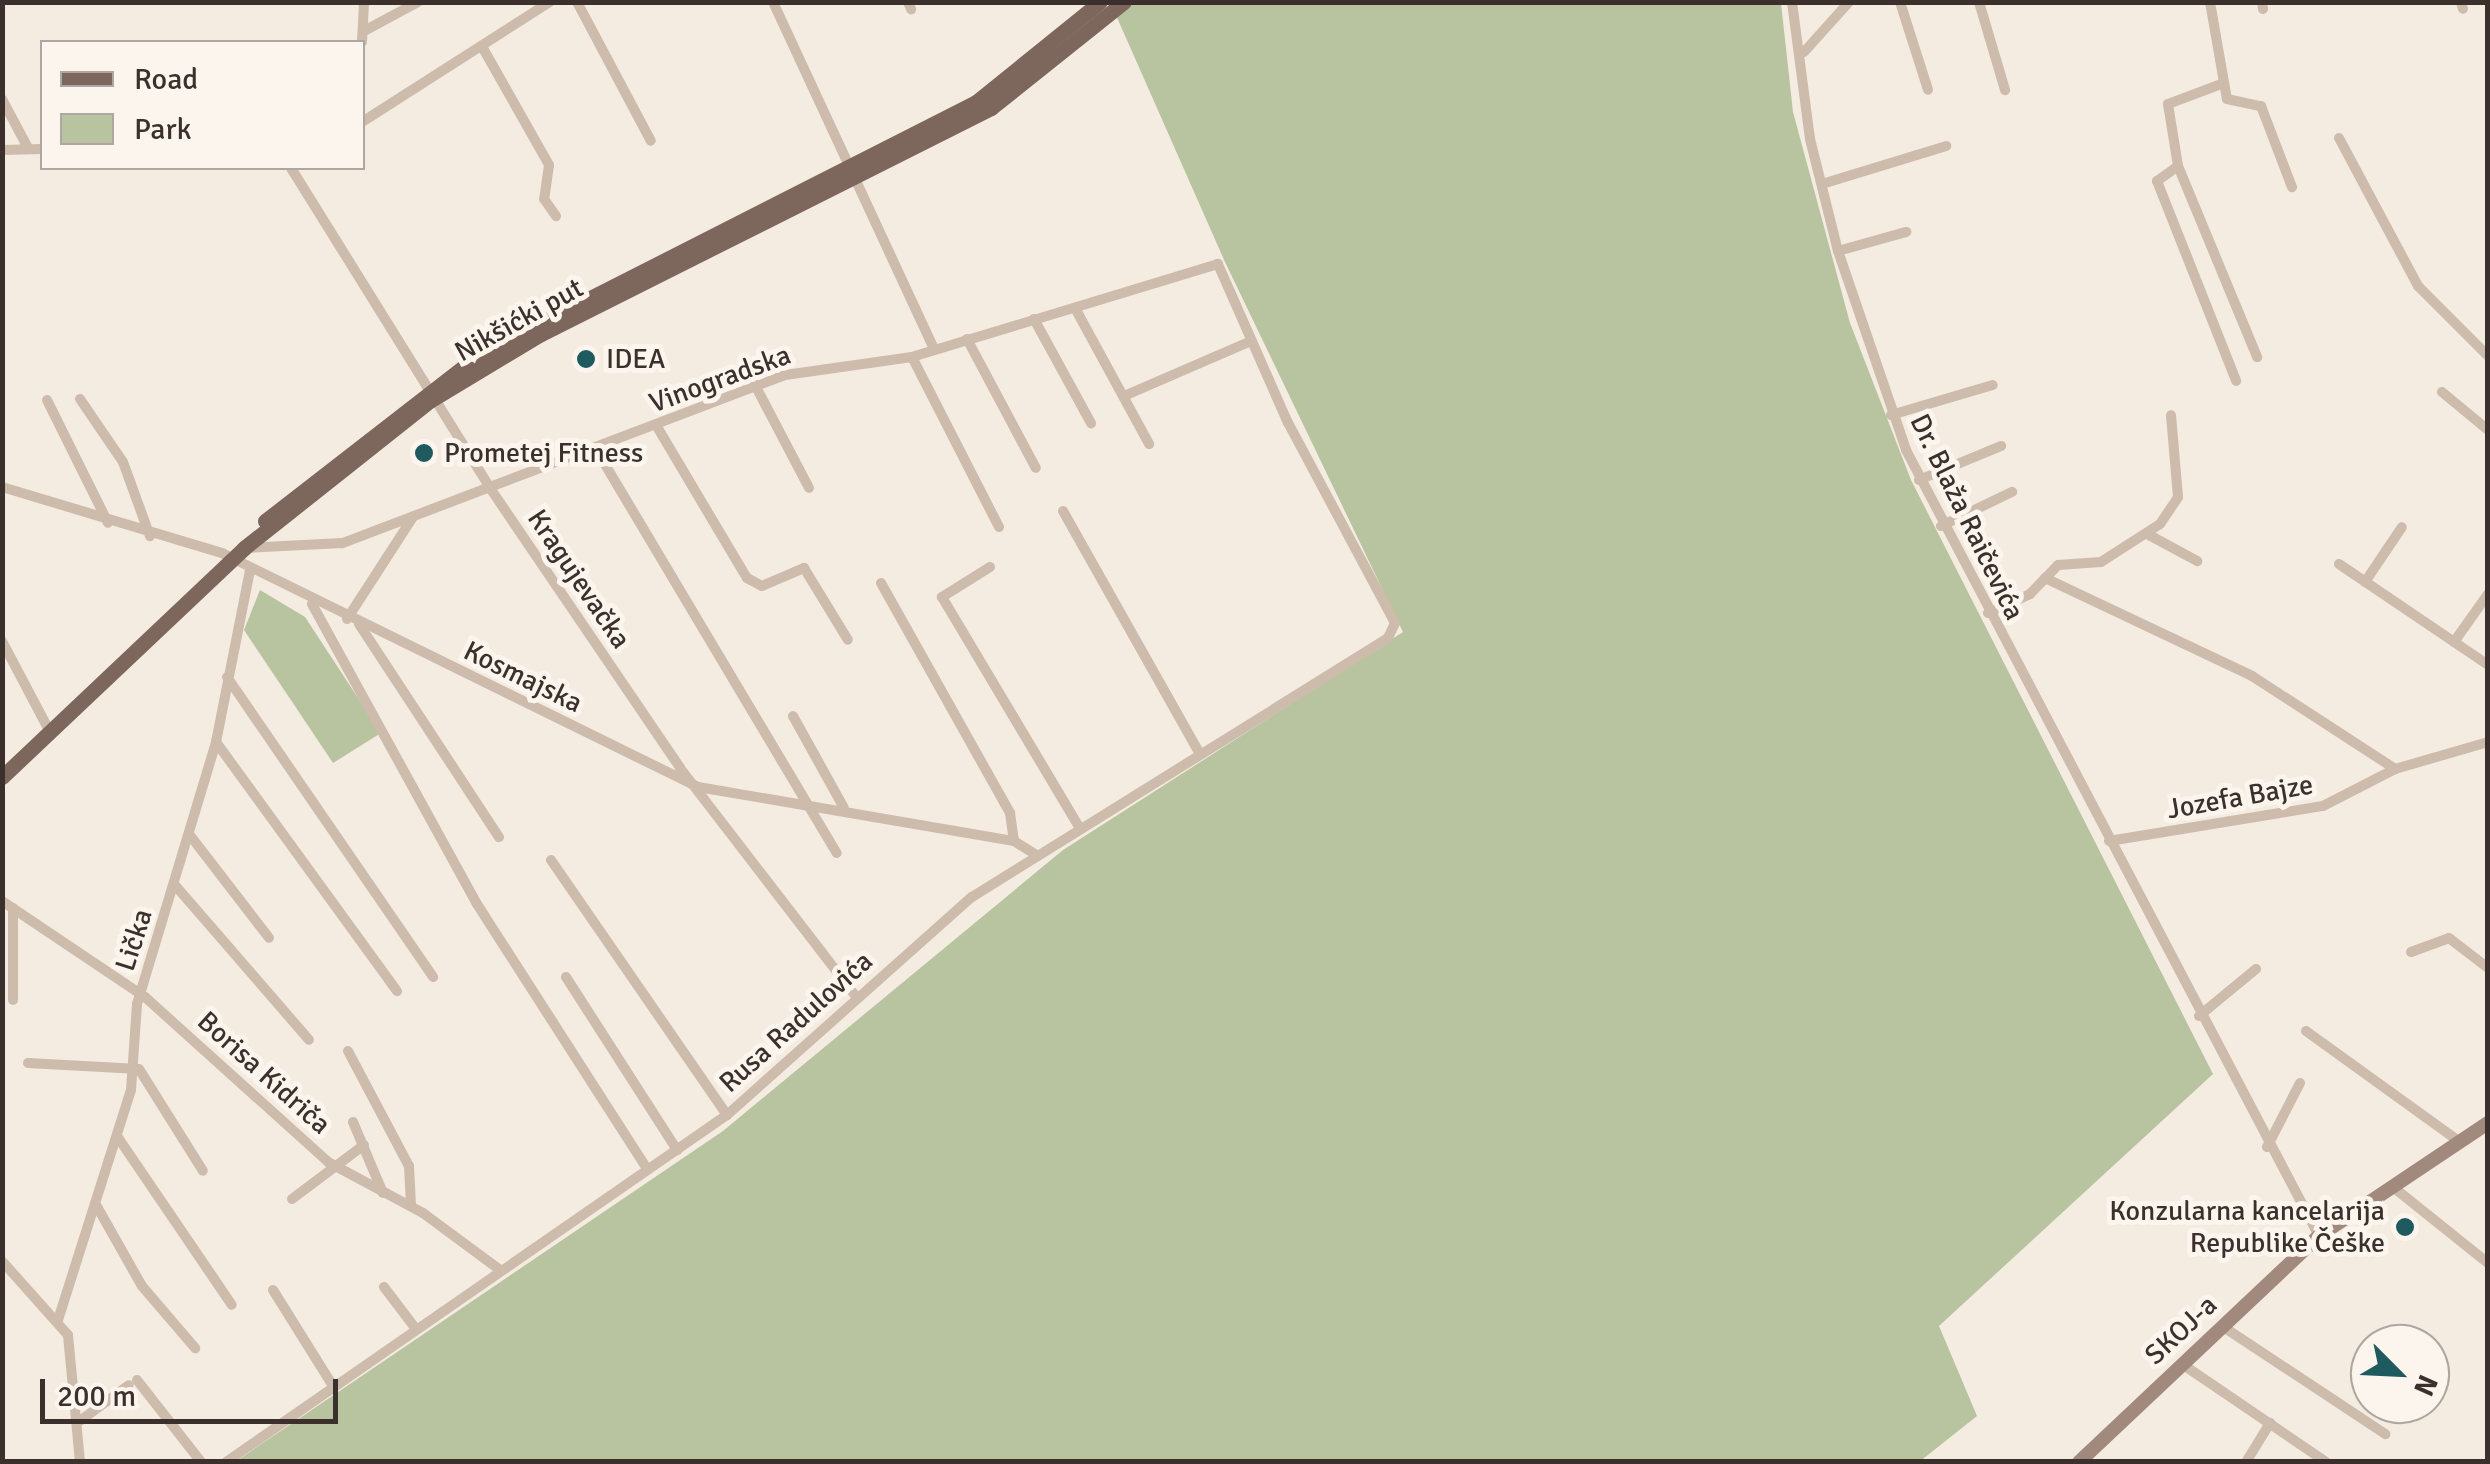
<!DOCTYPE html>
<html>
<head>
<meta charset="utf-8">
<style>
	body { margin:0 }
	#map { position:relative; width:2490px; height:1464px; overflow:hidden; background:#f4ebe1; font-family:Signika,sans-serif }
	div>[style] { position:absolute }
	.green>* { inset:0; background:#b8c4a0 }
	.minor>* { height:10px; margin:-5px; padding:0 5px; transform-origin:5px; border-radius:5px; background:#cdbbac }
	.secondary>* { height:14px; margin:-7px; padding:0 7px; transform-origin:7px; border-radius:7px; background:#a18a7d }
	.primary>* { height:15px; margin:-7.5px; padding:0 7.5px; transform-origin:7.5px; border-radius:7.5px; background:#7d675c }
	.dots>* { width:28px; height:28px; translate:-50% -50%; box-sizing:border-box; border:5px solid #fbf5ee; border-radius:50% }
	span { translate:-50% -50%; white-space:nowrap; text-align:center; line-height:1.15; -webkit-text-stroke:10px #fbf5ee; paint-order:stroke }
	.street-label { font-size:28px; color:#3b302b }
	.poi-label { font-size:28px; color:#3b302b }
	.left { translate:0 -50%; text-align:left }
	.right { translate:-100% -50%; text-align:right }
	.frame { position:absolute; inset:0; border:5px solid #3b302b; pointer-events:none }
	.legend { position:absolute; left:40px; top:40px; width:325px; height:130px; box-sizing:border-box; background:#fbf5ee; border:2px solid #aea6a0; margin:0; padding:12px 18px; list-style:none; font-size:30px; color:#3b302b }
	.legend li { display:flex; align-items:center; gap:20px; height:50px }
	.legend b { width:50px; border:2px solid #aea6a0 }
	.north { position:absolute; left:2350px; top:1324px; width:100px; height:100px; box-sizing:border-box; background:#fbf5ee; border:2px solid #aea6a0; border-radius:50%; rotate:114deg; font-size:28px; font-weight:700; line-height:40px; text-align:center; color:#3b302b }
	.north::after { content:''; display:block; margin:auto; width:35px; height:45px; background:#1f5a5e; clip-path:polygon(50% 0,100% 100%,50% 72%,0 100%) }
	.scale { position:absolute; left:40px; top:1379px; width:298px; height:45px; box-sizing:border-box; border:5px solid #3b302b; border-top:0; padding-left:12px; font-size:30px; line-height:35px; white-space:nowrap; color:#3b302b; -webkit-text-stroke:8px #fbf5ee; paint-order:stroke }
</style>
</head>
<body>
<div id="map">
	<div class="green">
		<div style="clip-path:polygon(1124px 3px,1781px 3px,1793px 112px,1850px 323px,1911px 480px,2213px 1074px,1939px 1326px,1977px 1416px,1919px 1462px,235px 1462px,723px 1131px,1063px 850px,1403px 632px,1225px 262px,1115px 13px)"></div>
		<div style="clip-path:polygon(260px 590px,305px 617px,381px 733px,333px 763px,244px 630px)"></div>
	</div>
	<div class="minor">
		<div style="left:577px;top:2px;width:157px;rotate:62deg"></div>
		<div style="left:773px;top:2px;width:383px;rotate:65.1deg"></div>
		<div style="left:908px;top:2px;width:8px;rotate:67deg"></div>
		<div style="left:1792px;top:2px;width:138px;rotate:82.5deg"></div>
		<div style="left:1810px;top:139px;width:115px;rotate:76deg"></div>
		<div style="left:1838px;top:251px;width:210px;rotate:71.1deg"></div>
		<div style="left:1906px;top:450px;width:888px;rotate:62.28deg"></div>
		<div style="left:1900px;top:2px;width:92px;rotate:72.3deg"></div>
		<div style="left:1979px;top:2px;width:92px;rotate:73.5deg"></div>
		<div style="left:2210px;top:2px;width:98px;rotate:80.1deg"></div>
		<div style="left:2227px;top:99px;width:35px;rotate:12deg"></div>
		<div style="left:2261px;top:106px;width:87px;rotate:69.1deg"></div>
		<div style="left:2262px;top:2px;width:7px;rotate:82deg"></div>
		<div style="left:2461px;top:2px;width:7px;rotate:74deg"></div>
		<div style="left:364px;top:31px;width:61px;rotate:-28.2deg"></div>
		<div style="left:362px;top:42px;width:40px;rotate:-87.1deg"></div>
		<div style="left:484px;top:50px;width:132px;rotate:60.5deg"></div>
		<div style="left:549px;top:165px;width:34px;rotate:98deg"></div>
		<div style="left:544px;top:199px;width:21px;rotate:55deg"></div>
		<div style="left:1804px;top:52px;width:67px;rotate:-48deg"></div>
		<div style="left:2224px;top:83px;width:60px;rotate:159.4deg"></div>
		<div style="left:2168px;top:104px;width:63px;rotate:80.8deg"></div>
		<div style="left:2178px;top:166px;width:207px;rotate:67.5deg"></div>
		<div style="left:2px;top:99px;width:55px;rotate:62deg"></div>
		<div style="left:362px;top:122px;width:223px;rotate:-32.6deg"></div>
		<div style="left:2339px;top:138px;width:168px;rotate:61.9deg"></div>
		<div style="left:2418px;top:286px;width:99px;rotate:45deg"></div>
		<div style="left:2px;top:150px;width:40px;rotate:-1.4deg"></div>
		<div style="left:2178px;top:166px;width:26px;rotate:144deg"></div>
		<div style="left:2157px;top:181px;width:215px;rotate:68.4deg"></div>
		<div style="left:291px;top:168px;width:377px;rotate:58.1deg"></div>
		<div style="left:490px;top:488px;width:338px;rotate:55.8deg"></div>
		<div style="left:680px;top:768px;width:290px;rotate:52.4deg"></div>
		<div style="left:1822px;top:184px;width:130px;rotate:-17deg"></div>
		<div style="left:1838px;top:251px;width:71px;rotate:-15.6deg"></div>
		<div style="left:1075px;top:308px;width:155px;rotate:61.4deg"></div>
		<div style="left:1034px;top:319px;width:119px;rotate:61.3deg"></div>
		<div style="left:967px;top:339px;width:146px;rotate:61.9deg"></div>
		<div style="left:912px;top:357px;width:191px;rotate:62.9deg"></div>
		<div style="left:755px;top:385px;width:116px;rotate:62.3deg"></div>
		<div style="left:2442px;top:392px;width:60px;rotate:39.6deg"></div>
		<div style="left:1124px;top:396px;width:136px;rotate:-23.4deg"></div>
		<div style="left:80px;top:399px;width:76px;rotate:55.7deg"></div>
		<div style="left:123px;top:462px;width:79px;rotate:70deg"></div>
		<div style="left:47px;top:400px;width:137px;rotate:63.6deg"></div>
		<div style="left:1891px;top:415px;width:106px;rotate:-16.4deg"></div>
		<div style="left:656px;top:425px;width:178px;rotate:59.3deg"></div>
		<div style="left:747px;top:578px;width:17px;rotate:28deg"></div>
		<div style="left:762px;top:586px;width:46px;rotate:-23.2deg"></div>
		<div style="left:804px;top:568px;width:84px;rotate:58.6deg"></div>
		<div style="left:597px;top:451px;width:468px;rotate:59.2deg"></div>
		<div style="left:1919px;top:480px;width:89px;rotate:-22.5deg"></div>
		<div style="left:2px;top:487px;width:230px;rotate:16.7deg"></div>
		<div style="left:222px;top:553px;width:530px;rotate:26.18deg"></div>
		<div style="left:698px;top:787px;width:321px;rotate:9.7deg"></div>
		<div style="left:1014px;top:841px;width:28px;rotate:32deg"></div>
		<div style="left:1063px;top:511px;width:279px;rotate:60.6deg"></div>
		<div style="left:1941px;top:526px;width:79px;rotate:-25.6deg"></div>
		<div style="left:2149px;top:535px;width:55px;rotate:28.4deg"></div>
		<div style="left:2339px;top:564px;width:180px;rotate:34.1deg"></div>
		<div style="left:990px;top:567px;width:57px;rotate:148deg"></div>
		<div style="left:942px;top:597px;width:268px;rotate:59.2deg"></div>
		<div style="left:2045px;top:578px;width:229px;rotate:25.3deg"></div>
		<div style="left:2252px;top:676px;width:171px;rotate:33deg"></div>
		<div style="left:2365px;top:582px;width:66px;rotate:-56.1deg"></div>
		<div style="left:881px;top:583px;width:264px;rotate:60.7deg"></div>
		<div style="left:1010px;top:813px;width:28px;rotate:82deg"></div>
		<div style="left:312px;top:604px;width:342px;rotate:61.2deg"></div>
		<div style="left:477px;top:904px;width:316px;rotate:57.3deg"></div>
		<div style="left:1988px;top:613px;width:46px;rotate:-24.3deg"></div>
		<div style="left:2030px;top:594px;width:40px;rotate:-46deg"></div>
		<div style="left:2058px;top:565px;width:43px;rotate:-4deg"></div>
		<div style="left:2101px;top:562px;width:70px;rotate:-32.8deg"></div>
		<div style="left:2160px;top:524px;width:32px;rotate:-56deg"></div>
		<div style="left:2178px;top:497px;width:82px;rotate:-94.9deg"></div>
		<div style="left:347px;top:619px;width:121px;rotate:-57.1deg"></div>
		<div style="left:359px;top:624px;width:255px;rotate:56.7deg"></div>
		<div style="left:2px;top:641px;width:103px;rotate:62.2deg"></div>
		<div style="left:2454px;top:642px;width:59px;rotate:-54.7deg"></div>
		<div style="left:227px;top:677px;width:364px;rotate:55.5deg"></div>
		<div style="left:793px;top:716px;width:105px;rotate:61deg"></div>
		<div style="left:216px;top:742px;width:308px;rotate:54deg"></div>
		<div style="left:189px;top:834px;width:131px;rotate:52.4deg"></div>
		<div style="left:2109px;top:841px;width:217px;rotate:-9.3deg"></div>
		<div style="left:2323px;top:806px;width:81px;rotate:-27.2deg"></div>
		<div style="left:2395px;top:769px;width:97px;rotate:-16.2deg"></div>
		<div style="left:551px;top:860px;width:310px;rotate:55.4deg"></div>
		<div style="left:174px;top:884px;width:206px;rotate:49.1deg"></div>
		<div style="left:2px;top:901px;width:172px;rotate:33.9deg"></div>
		<div style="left:145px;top:997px;width:246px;rotate:42deg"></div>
		<div style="left:328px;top:1162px;width:108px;rotate:28.2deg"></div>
		<div style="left:423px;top:1213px;width:96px;rotate:36.5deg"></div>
		<div style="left:2411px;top:952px;width:40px;rotate:-20.2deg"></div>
		<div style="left:2449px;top:938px;width:49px;rotate:37.6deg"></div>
		<div style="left:566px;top:977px;width:206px;rotate:57.3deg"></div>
		<div style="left:13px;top:1000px;width:92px;rotate:-90deg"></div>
		<div style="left:2199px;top:1016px;width:74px;rotate:-39.5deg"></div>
		<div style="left:2306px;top:1031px;width:190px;rotate:35.8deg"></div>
		<div style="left:348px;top:1051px;width:130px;rotate:62.1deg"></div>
		<div style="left:409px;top:1166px;width:40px;rotate:87.1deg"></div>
		<div style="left:28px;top:1063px;width:111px;rotate:3.1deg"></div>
		<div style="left:139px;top:1069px;width:120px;rotate:57.9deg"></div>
		<div style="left:353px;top:1122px;width:77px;rotate:67.1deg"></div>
		<div style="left:117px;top:1136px;width:204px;rotate:55.8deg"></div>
		<div style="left:2267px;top:1147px;width:72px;rotate:-62.7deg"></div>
		<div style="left:2393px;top:1187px;width:122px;rotate:38.7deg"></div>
		<div style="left:292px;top:1199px;width:90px;rotate:-36.9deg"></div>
		<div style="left:95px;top:1203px;width:95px;rotate:60.5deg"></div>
		<div style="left:142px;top:1286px;width:82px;rotate:49.5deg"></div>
		<div style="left:2px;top:1261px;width:99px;rotate:48.3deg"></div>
		<div style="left:68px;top:1335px;width:128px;rotate:84.6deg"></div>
		<div style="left:384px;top:1287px;width:53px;rotate:52.7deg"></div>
		<div style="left:273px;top:1290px;width:113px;rotate:58deg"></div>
		<div style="left:58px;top:1320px;width:241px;rotate:-72.4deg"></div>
		<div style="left:131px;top:1090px;width:86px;rotate:-86deg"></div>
		<div style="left:137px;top:1004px;width:274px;rotate:-73.2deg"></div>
		<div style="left:216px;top:742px;width:174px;rotate:-78.8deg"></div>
		<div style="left:2222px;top:1326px;width:196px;rotate:33.5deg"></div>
		<div style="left:2182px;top:1364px;width:174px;rotate:34.2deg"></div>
		<div style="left:137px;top:1380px;width:104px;rotate:52deg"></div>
		<div style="left:77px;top:1423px;width:64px;rotate:-36.2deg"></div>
		<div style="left:226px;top:1462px;width:609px;rotate:-34.71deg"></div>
		<div style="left:727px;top:1115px;width:328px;rotate:-41.7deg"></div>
		<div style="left:972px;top:897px;width:490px;rotate:-31.9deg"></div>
		<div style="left:1388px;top:638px;width:17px;rotate:-65deg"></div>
		<div style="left:1395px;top:623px;width:227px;rotate:-118.1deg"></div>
		<div style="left:1288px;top:423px;width:174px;rotate:-113.8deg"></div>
		<div style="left:1218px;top:264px;width:320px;rotate:163.1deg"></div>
		<div style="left:912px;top:357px;width:128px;rotate:171.9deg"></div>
		<div style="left:785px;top:375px;width:474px;rotate:159.2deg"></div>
		<div style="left:342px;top:543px;width:97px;rotate:177deg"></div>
		<div style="left:2246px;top:1462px;width:46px;rotate:-58.4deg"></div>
	</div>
	<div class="secondary">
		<div style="left:2079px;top:1462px;width:330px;rotate:-43.3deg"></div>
		<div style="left:2319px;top:1236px;width:203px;rotate:-33.8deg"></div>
	</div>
	<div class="primary">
		<div style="left:265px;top:521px;width:272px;rotate:-37.8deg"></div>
		<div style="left:480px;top:354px;width:556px;rotate:-26.93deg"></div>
		<div style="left:976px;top:102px;width:159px;rotate:-38.9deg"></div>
		<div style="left:2px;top:777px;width:333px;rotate:-43.4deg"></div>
		<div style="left:244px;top:548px;width:238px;rotate:-38.4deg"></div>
		<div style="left:431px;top:400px;width:128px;rotate:-31deg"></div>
		<div style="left:541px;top:334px;width:504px;rotate:-26.67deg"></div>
		<div style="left:991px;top:108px;width:170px;rotate:-38.6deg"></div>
	</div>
	<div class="dots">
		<div style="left:586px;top:359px;background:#1f5a5e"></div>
		<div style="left:424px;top:453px;background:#1f5a5e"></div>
		<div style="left:2405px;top:1227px;background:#1f5a5e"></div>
	</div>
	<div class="street-label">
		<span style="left:519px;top:320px;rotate:-29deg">Nikšićki put</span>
		<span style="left:720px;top:379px;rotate:-20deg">Vinogradska</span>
		<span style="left:1967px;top:517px;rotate:64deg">Dr. Blaža Raičevića</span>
		<span style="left:579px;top:579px;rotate:56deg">Kragujevačka</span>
		<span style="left:523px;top:677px;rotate:26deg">Kosmajska</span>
		<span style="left:2240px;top:797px;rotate:-10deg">Jozefa Bajze</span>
		<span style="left:134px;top:940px;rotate:-72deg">Lička</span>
		<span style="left:796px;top:1022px;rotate:-42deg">Rusa Radulovića</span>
		<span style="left:264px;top:1073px;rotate:42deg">Borisa Kidriča</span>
		<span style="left:2181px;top:1330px;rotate:-43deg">SKOJ-a</span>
	</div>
	<div class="poi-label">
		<span class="left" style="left:606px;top:359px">IDEA</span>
		<span class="left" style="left:444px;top:453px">Prometej Fitness</span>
		<span class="right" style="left:2385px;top:1227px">Konzularna kancelarija<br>Republike Češke</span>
	</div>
	<div class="frame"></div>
	<ul class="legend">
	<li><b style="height:12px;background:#7d675c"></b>Road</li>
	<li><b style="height:28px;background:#b8c4a0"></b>Park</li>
	</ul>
	<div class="north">N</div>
	<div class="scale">200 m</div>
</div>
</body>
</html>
